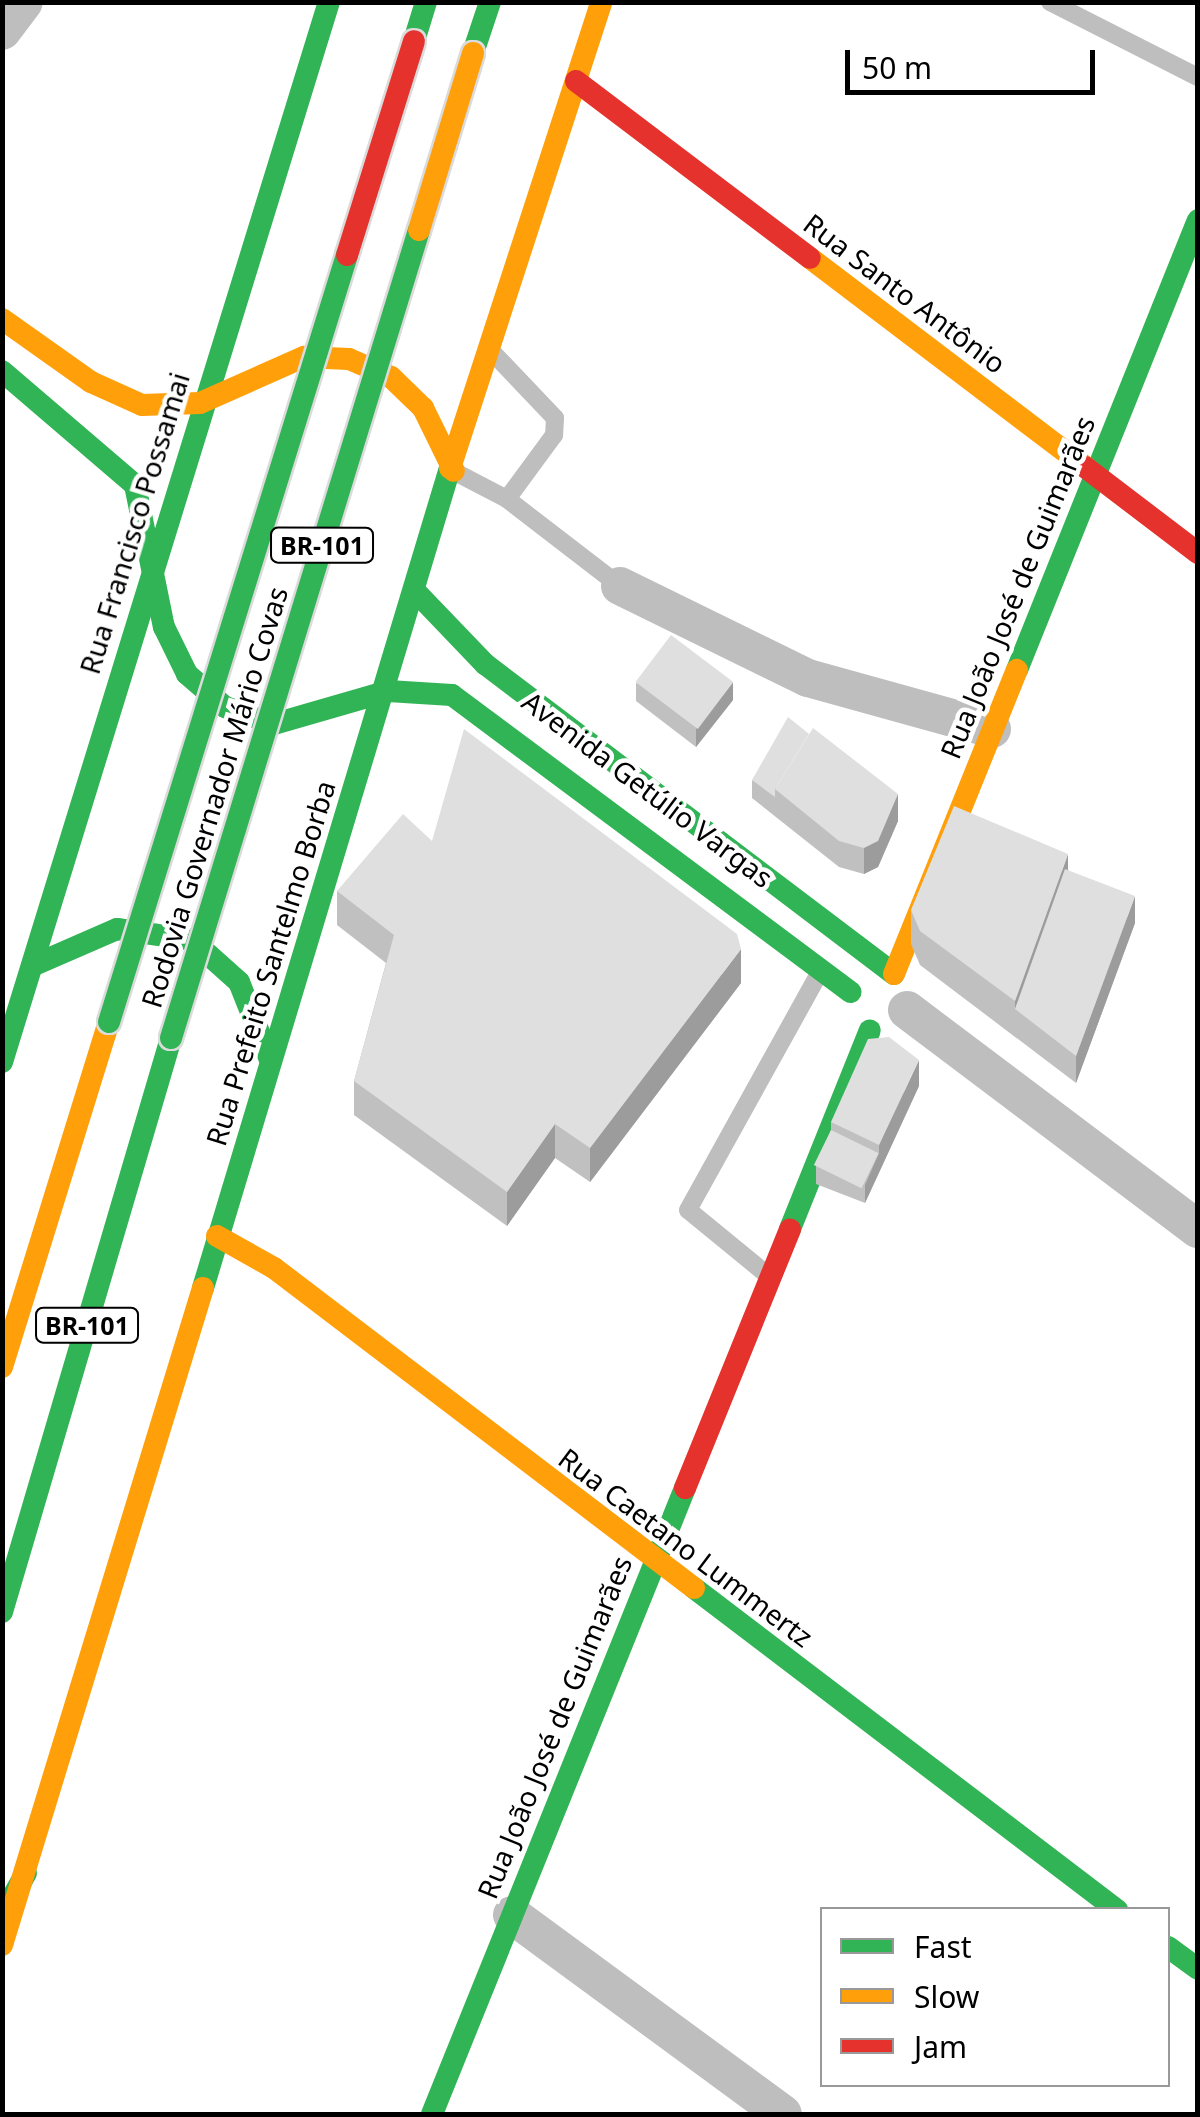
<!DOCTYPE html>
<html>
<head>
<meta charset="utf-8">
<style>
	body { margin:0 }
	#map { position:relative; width:1200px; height:2117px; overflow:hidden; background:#fff; font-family:"Noto Sans",sans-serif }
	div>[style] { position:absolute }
	.lane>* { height:18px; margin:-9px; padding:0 9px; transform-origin:9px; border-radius:9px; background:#bebebe }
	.street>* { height:38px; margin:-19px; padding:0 19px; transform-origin:19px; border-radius:19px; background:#bebebe }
	.fast>* { height:22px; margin:-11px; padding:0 11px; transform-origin:11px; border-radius:11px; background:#30b455 }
	.slow>* { height:22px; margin:-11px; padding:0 11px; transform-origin:11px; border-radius:11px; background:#ff9f0a }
	.jam>* { height:22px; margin:-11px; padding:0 11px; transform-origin:11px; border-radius:11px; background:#e5322d }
	.bridges { filter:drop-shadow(2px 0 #dbdbdb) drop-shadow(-2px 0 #dbdbdb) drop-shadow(0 2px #dbdbdb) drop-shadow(0 -2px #dbdbdb) }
	.fast-bridge>* { height:22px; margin:-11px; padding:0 11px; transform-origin:11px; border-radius:11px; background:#30b455 }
	.slow-bridge>* { height:22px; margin:-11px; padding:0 11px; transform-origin:11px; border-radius:11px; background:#ff9f0a }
	.jam-bridge>* { height:22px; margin:-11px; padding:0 11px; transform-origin:11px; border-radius:11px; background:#e5322d }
	.wall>* { inset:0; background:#c0c0c0 }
	.shaded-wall>* { inset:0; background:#9c9c9c }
	.building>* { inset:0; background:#dfdfdf; transform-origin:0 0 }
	span { translate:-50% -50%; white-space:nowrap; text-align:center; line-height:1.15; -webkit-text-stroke:9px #fff; paint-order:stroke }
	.shield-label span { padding:2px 8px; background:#fff; border:2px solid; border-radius:8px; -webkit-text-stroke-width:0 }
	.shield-label { font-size:25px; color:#000; font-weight:700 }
	.street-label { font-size:28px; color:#000 }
	.frame { position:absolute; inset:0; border:5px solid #000; pointer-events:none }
	.legend { position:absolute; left:820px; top:1907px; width:350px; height:180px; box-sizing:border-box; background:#fff; border:2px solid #999; margin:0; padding:12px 18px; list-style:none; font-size:30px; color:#000 }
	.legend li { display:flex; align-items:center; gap:20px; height:50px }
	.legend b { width:50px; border:2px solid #999 }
	.scale { position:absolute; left:845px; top:50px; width:250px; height:45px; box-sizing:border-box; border:5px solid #000; border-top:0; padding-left:12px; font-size:30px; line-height:35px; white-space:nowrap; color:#000; -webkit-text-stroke:8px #fff; paint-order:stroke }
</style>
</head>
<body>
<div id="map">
	<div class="lane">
		<div style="left:1050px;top:2px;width:166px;rotate:26.9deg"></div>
		<div style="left:495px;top:355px;width:87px;rotate:46.4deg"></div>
		<div style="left:555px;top:418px;width:17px;rotate:93deg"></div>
		<div style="left:554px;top:435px;width:79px;rotate:126.3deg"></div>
		<div style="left:457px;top:473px;width:56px;rotate:27.5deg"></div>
		<div style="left:507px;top:499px;width:143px;rotate:37.6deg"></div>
		<div style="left:765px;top:1273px;width:99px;rotate:-140.7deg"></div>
		<div style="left:688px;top:1210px;width:269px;rotate:-61deg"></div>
	</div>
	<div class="street">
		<div style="left:2px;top:31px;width:36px;rotate:-53deg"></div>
		<div style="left:620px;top:586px;width:209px;rotate:26.1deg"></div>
		<div style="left:808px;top:678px;width:191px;rotate:15.5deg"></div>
		<div style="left:907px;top:1010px;width:364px;rotate:37deg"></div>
		<div style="left:512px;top:1915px;width:336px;rotate:36.3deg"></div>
	</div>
	<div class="fast">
		<div style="left:414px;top:41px;width:41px;rotate:-72.9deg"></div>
		<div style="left:473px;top:53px;width:54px;rotate:-71.6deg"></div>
		<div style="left:2px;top:371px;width:175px;rotate:40.6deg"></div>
		<div style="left:135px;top:485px;width:145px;rotate:78.5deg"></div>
		<div style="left:164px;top:627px;width:52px;rotate:63.9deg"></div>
		<div style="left:187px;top:674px;width:50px;rotate:41deg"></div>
		<div style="left:225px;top:707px;width:52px;rotate:19.1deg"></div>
		<div style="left:274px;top:724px;width:119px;rotate:-16.1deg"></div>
		<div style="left:388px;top:691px;width:64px;rotate:3.6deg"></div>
		<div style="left:452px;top:695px;width:497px;rotate:36.7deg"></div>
		<div style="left:414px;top:590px;width:103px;rotate:46.2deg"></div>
		<div style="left:485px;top:664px;width:513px;rotate:37.16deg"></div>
		<div style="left:1017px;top:670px;width:485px;rotate:-68.1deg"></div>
		<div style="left:32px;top:966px;width:93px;rotate:-23.5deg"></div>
		<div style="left:117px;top:929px;width:76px;rotate:8.3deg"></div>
		<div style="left:192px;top:940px;width:63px;rotate:41.8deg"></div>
		<div style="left:239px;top:982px;width:84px;rotate:68.3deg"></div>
		<div style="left:2px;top:1062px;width:1109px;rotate:-72.86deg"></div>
		<div style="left:790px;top:1229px;width:214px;rotate:-68.1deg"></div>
		<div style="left:203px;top:1288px;width:856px;rotate:-73.24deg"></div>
		<div style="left:694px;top:1588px;width:532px;rotate:37.28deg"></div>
		<div style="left:2px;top:1612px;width:598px;rotate:-73.59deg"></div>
		<div style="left:2px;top:1916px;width:49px;rotate:-60.8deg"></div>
		<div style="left:1168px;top:1947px;width:37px;rotate:36deg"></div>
		<div style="left:432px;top:2114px;width:675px;rotate:-67.99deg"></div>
	</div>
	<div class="slow">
		<div style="left:810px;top:258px;width:345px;rotate:37.2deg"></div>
		<div style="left:2px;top:319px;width:109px;rotate:35.3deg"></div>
		<div style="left:91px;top:382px;width:56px;rotate:24.3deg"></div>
		<div style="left:142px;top:405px;width:58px;rotate:-2deg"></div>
		<div style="left:200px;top:403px;width:114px;rotate:-23.9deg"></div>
		<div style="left:304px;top:357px;width:45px;rotate:2.5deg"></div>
		<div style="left:349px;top:359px;width:46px;rotate:23.2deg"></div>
		<div style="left:391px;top:377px;width:45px;rotate:44.1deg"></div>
		<div style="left:423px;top:408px;width:70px;rotate:63.8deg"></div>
		<div style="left:450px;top:468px;width:490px;rotate:-72deg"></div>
		<div style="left:894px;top:974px;width:328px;rotate:-68deg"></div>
		<div style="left:217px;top:1236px;width:65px;rotate:29.3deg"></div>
		<div style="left:274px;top:1268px;width:528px;rotate:37.3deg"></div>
		<div style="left:2px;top:1367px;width:361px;rotate:-72.8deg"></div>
		<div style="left:2px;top:1945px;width:687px;rotate:-72.99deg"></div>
	</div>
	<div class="jam">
		<div style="left:576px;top:81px;width:293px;rotate:37.1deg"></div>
		<div style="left:1085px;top:467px;width:142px;rotate:37.3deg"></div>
		<div style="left:685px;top:1488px;width:279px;rotate:-67.9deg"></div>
	</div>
	<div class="bridges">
		<div class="fast-bridge">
			<div style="left:109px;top:1022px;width:803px;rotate:-72.76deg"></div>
			<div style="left:171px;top:1038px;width:845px;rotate:-72.94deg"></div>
		</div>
		<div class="slow-bridge">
			<div style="left:419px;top:230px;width:185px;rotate:-73deg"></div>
		</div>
		<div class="jam-bridge">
			<div style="left:347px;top:255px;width:224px;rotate:-72.6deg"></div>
		</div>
	</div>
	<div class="wall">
		<div style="clip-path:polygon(636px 683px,733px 700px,696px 747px,636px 701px)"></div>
		<div style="clip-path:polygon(752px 780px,898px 821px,878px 867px,864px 874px,839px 867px,752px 798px)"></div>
		<div style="clip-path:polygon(432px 841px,741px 983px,590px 1182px,555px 1158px,507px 1226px,354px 1115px,354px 1081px,386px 963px,337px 925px,337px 891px)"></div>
		<div style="clip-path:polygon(1068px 870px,1135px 923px,1076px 1083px,920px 965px,911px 944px,911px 910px)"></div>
		<div style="clip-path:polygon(919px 1086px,865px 1203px,816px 1184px,816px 1166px,831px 1130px,831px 1122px)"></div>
	</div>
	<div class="shaded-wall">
		<div style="clip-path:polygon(733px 682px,733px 700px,696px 747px,696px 729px)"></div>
		<div style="clip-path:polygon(898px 794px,898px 821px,878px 867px,864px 874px,864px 848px)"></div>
		<div style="clip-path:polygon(1068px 854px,1068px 888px,1015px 1009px,1015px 1001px)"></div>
		<div style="clip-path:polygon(1135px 896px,1135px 923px,1076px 1083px,1076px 1056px)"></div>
		<div style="clip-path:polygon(741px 949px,741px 983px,590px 1182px,590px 1148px)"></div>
		<div style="clip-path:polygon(919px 1060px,919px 1086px,865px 1203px,865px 1185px,879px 1153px,879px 1145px)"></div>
		<div style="clip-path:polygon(555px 1124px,555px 1158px,507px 1226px,507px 1192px)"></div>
	</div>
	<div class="building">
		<div style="left:671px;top:635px;width:78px;height:59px;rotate:37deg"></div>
		<div style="clip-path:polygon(788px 717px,809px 734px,775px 789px,775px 797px,752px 780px)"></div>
		<div style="clip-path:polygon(813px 728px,898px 794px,878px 841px,864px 848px,839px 841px,775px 789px)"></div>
		<div style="clip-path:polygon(464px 729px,737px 934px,741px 949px,590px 1148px,555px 1124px,507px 1192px,354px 1081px,394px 935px,337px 891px,403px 814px,432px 841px)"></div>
		<div style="clip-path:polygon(954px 806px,1068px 854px,1015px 1001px,920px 931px,911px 910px)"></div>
		<div style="clip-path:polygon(1065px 869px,1135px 896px,1076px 1056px,1015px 1009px)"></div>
		<div style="clip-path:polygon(889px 1037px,919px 1060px,879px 1145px,831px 1122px,868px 1039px)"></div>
		<div style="left:831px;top:1130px;width:53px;height:39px;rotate:26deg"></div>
	</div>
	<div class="shield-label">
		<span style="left:322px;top:545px">BR-101</span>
		<span style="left:87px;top:1325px">BR-101</span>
	</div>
	<div class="street-label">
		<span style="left:905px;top:293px;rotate:37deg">Rua Santo Antônio</span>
		<span style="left:134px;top:523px;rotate:-73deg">Rua Francisco Possamai</span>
		<span style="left:1017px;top:587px;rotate:-68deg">Rua João José de Guimarães</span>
		<span style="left:648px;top:789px;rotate:37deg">Avenida Getúlio Vargas</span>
		<span style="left:214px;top:797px;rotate:-73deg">Rodovia Governador Mário Covas</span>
		<span style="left:270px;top:963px;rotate:-73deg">Rua Prefeito Santelmo Borba</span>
		<span style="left:686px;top:1547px;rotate:37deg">Rua Caetano Lummertz</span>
		<span style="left:554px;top:1727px;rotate:-68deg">Rua João José de Guimarães</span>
	</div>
	<div class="frame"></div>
	<ul class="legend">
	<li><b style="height:12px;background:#30b455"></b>Fast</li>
	<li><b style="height:12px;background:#ff9f0a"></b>Slow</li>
	<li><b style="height:12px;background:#e5322d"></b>Jam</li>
	</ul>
	<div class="scale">50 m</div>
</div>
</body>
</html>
